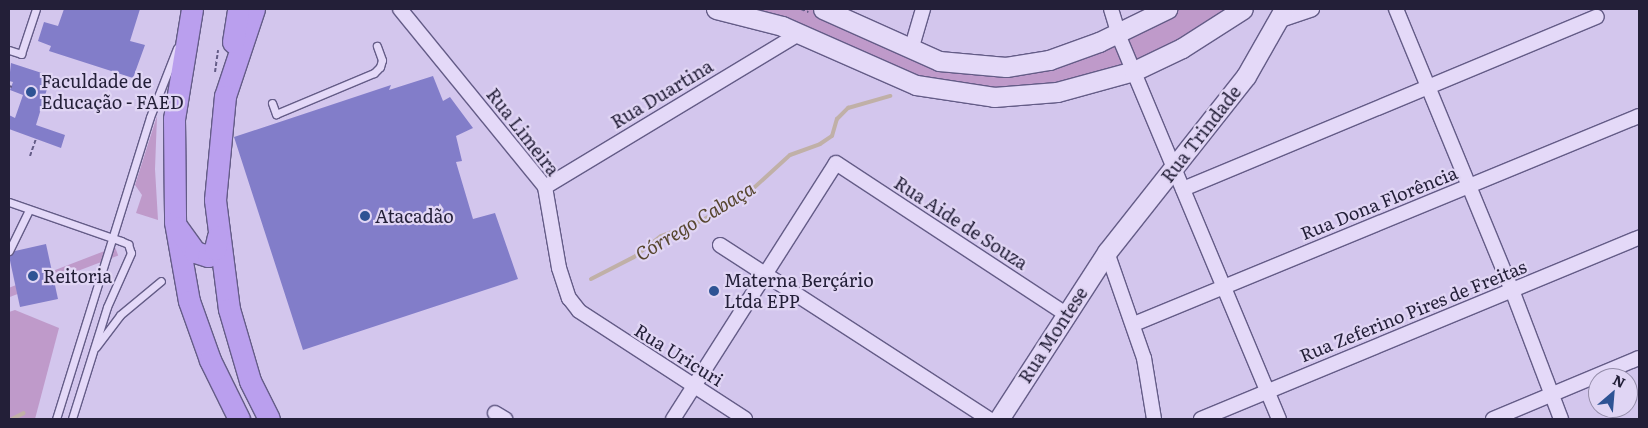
<!DOCTYPE html>
<html>
<head>
<meta charset="utf-8">
<style>
	body { margin:0 }
	#map { position:relative; width:1648px; height:428px; overflow:hidden; background:#d3c6ed; font-family:Literata,serif }
	div>[style] { position:absolute }
	.green>* { inset:0; background:#bf9aca; transform-origin:0 0 }
	.stream>* { height:4px; margin:-2px; padding:0 2px; transform-origin:2px; border-radius:2px; background:#c0b0a7 }
	.building>* { inset:0; background:#827dc9 }
	.path>* { height:2px; margin-top:-1px; transform-origin:0; background:repeating-linear-gradient(90deg,#645c87 0 4px,transparent 0 6.5px) }
	.roads { filter:drop-shadow(1px 0 #645c87) drop-shadow(-1px 0 #645c87) drop-shadow(0 1px #645c87) drop-shadow(0 -1px #645c87) }
	.service>* { height:7px; margin:-3.5px; padding:0 3.5px; transform-origin:3.5px; border-radius:3.5px; background:#e4d9f8 }
	.minor>* { height:14px; margin:-7px; padding:0 7px; transform-origin:7px; border-radius:7px; background:#e4d9f8 }
	.secondary>* { height:19px; margin:-9.5px; padding:0 9.5px; transform-origin:9.5px; border-radius:9.5px; background:#e4d9f8 }
	.primary>* { height:21px; margin:-10.5px; padding:0 10.5px; transform-origin:10.5px; border-radius:10.5px; background:#ba9fee }
	.dots>* { width:14px; height:14px; translate:-50% -50%; box-sizing:border-box; border:2px solid #e0d5f4; border-radius:50% }
	span { translate:-50% -50%; white-space:nowrap; text-align:center; line-height:1.15; -webkit-text-stroke:4.5px #e0d5f4; paint-order:stroke }
	.poi-label { font-size:18px; color:#231f38 }
	.left { translate:0 -50%; text-align:left }
	.street-label { font-size:18px; color:#231f38 }
	.water-label { font-size:19px; color:#57462f; font-style:italic }
	.frame { position:absolute; inset:0; border:10px solid #231f38; pointer-events:none }
	.north { position:absolute; left:1588px; top:368px; width:50px; height:50px; box-sizing:border-box; background:#e0d5f4; border:1px solid #948ca9; border-radius:50%; rotate:27deg; font-size:14px; font-weight:700; line-height:20px; text-align:center; color:#231f38 }
	.north::after { content:''; display:block; margin:auto; width:18px; height:22px; background:#2e5394; clip-path:polygon(50% 0,100% 100%,50% 72%,0 100%) }
</style>
</head>
<body>
<div id="map">
	<div class="green">
		<div style="clip-path:polygon(739px 9px,814px 9px,897px 50px,961px 70px,1115px 41px,1128px 66px,1028px 92px,917px 81px)"></div>
		<div style="clip-path:polygon(1176px 9px,1235px 9px,1134px 65px,1122px 37px)"></div>
		<div style="clip-path:polygon(157px 116px,155px 169px,158px 220px,136px 213px,142px 195px,135px 185px)"></div>
		<div style="left:115px;top:247px;width:9px;height:180px;rotate:69deg"></div>
		<div style="clip-path:polygon(15px 310px,59px 328px,35px 419px,9px 419px,9px 312px)"></div>
	</div>
	<div class="stream">
		<div style="left:591px;top:279px;width:48px;rotate:-27.1deg"></div>
		<div style="left:634px;top:257px;width:34px;rotate:-38deg"></div>
		<div style="left:661px;top:236px;width:43px;rotate:-20.6deg"></div>
		<div style="left:701px;top:221px;width:52px;rotate:-30deg"></div>
		<div style="left:746px;top:195px;width:59px;rotate:-42.3deg"></div>
		<div style="left:790px;top:155px;width:32px;rotate:-20deg"></div>
		<div style="left:820px;top:144px;width:14px;rotate:-34deg"></div>
		<div style="left:832px;top:136px;width:18px;rotate:-74deg"></div>
		<div style="left:837px;top:119px;width:16px;rotate:-45deg"></div>
		<div style="left:848px;top:108px;width:44px;rotate:-15.9deg"></div>
		<div style="left:12px;top:419px;width:13px;rotate:-27deg"></div>
	</div>
	<div class="building">
		<div style="clip-path:polygon(64px 9px,140px 9px,130px 41px,145px 45px,133px 78px,49px 51px,51px 46px,38px 41px,44px 22px,58px 26px)"></div>
		<div style="clip-path:polygon(11px 63px,51px 76px,36px 125px,65px 135px,61px 148px,9px 129px,9px 115px,15px 118px,23px 95px,10px 90px,13px 82px,9px 81px)"></div>
		<div style="clip-path:polygon(433px 76px,443px 101px,450px 97px,473px 128px,456px 136px,462px 161px,456px 162px,473px 219px,495px 213px,518px 279px,303px 350px,234px 137px,391px 85px,389px 90px)"></div>
		<div style="clip-path:polygon(46px 244px,58px 299px,20px 307px,9px 256px,15px 251px)"></div>
	</div>
	<div class="path">
		<div style="left:801px;top:9px;width:8px;rotate:23deg"></div>
		<div style="left:215px;top:72px;width:22px;rotate:-82deg"></div>
		<div style="left:9px;top:86px;width:3px;rotate:18deg"></div>
		<div style="left:30px;top:156px;width:18px;rotate:-71deg"></div>
	</div>
	<div class="roads">
		<div class="service">
			<div style="left:9px;top:50px;width:13px;rotate:18deg"></div>
			<div style="left:21px;top:54px;width:47px;rotate:-71.6deg"></div>
			<div style="left:272px;top:103px;width:12px;rotate:70deg"></div>
			<div style="left:276px;top:114px;width:106px;rotate:-22.7deg"></div>
			<div style="left:374px;top:73px;width:8px;rotate:-45deg"></div>
			<div style="left:380px;top:67px;width:7px;rotate:-74deg"></div>
			<div style="left:382px;top:60px;width:15px;rotate:-110deg"></div>
			<div style="left:9px;top:202px;width:119px;rotate:19.2deg"></div>
			<div style="left:121px;top:241px;width:8px;rotate:23deg"></div>
			<div style="left:128px;top:244px;width:9px;rotate:72deg"></div>
			<div style="left:131px;top:253px;width:59px;rotate:114deg"></div>
			<div style="left:107px;top:307px;width:117px;rotate:107.4deg"></div>
			<div style="left:9px;top:251px;width:46px;rotate:-64deg"></div>
			<div style="left:96px;top:347px;width:40px;rotate:-53deg"></div>
			<div style="left:120px;top:315px;width:53px;rotate:-39.7deg"></div>
			<div style="left:56px;top:419px;width:316px;rotate:-72.7deg"></div>
			<div style="left:150px;top:117px;width:74px;rotate:-68.6deg"></div>
		</div>
		<div class="minor">
			<div style="left:400px;top:9px;width:230px;rotate:50.8deg"></div>
			<div style="left:545px;top:187px;width:82px;rotate:80.2deg"></div>
			<div style="left:559px;top:268px;width:32px;rotate:72deg"></div>
			<div style="left:569px;top:298px;width:16px;rotate:52deg"></div>
			<div style="left:579px;top:311px;width:198px;rotate:33deg"></div>
			<div style="left:1111px;top:9px;width:31px;rotate:73deg"></div>
			<div style="left:1120px;top:39px;width:412px;rotate:67.3deg"></div>
			<div style="left:1396px;top:9px;width:304px;rotate:67.6deg"></div>
			<div style="left:1512px;top:290px;width:138px;rotate:69.2deg"></div>
			<div style="left:1278px;top:21px;width:36px;rotate:-19deg"></div>
			<div style="left:911px;top:50px;width:43px;rotate:-73.7deg"></div>
			<div style="left:545px;top:187px;width:297px;rotate:-31.1deg"></div>
			<div style="left:1183px;top:189px;width:448px;rotate:-22.6deg"></div>
			<div style="left:720px;top:245px;width:320px;rotate:32.9deg"></div>
			<div style="left:1107px;top:252px;width:112px;rotate:70.8deg"></div>
			<div style="left:1144px;top:358px;width:62px;rotate:80.7deg"></div>
			<div style="left:1134px;top:324px;width:546px;rotate:-22.39deg"></div>
			<div style="left:495px;top:413px;width:12px;rotate:31deg"></div>
			<div style="left:673px;top:419px;width:303px;rotate:-57.5deg"></div>
			<div style="left:836px;top:163px;width:275px;rotate:33.3deg"></div>
			<div style="left:1201px;top:419px;width:474px;rotate:-22.5deg"></div>
			<div style="left:1493px;top:419px;width:158px;rotate:-22.7deg"></div>
		</div>
		<div class="secondary">
			<div style="left:716px;top:9px;width:68px;rotate:14.4deg"></div>
			<div style="left:782px;top:26px;width:146px;rotate:23.8deg"></div>
			<div style="left:916px;top:85px;width:79px;rotate:8.7deg"></div>
			<div style="left:994px;top:97px;width:63px;rotate:-4.5deg"></div>
			<div style="left:1057px;top:92px;width:80px;rotate:-15.3deg"></div>
			<div style="left:1134px;top:71px;width:53px;rotate:-25.6deg"></div>
			<div style="left:1182px;top:48px;width:72px;rotate:-32.6deg"></div>
			<div style="left:823px;top:9px;width:127px;rotate:24.1deg"></div>
			<div style="left:939px;top:61px;width:67px;rotate:5.1deg"></div>
			<div style="left:1006px;top:67px;width:44px;rotate:-9.2deg"></div>
			<div style="left:1049px;top:60px;width:53px;rotate:-19.8deg"></div>
			<div style="left:1099px;top:42px;width:76px;rotate:-25.9deg"></div>
			<div style="left:999px;top:419px;width:199px;rotate:-57.1deg"></div>
			<div style="left:1107px;top:252px;width:224px;rotate:-51.7deg"></div>
			<div style="left:1246px;top:76px;width:77px;rotate:-60.4deg"></div>
		</div>
		<div class="primary">
			<div style="left:192px;top:9px;width:111px;rotate:99.3deg"></div>
			<div style="left:174px;top:119px;width:103px;rotate:89.4deg"></div>
			<div style="left:175px;top:222px;width:80px;rotate:80deg"></div>
			<div style="left:189px;top:301px;width:63px;rotate:70.4deg"></div>
			<div style="left:210px;top:360px;width:66px;rotate:63.8deg"></div>
			<div style="left:254px;top:9px;width:92px;rotate:108.4deg"></div>
			<div style="left:225px;top:96px;width:104px;rotate:95.5deg"></div>
			<div style="left:215px;top:200px;width:110px;rotate:82.7deg"></div>
			<div style="left:229px;top:309px;width:75px;rotate:73.7deg"></div>
			<div style="left:250px;top:381px;width:42px;rotate:63.4deg"></div>
			<div style="left:233px;top:42px;width:33px;rotate:-81deg"></div>
			<div style="left:177px;top:227px;width:31px;rotate:54deg"></div>
			<div style="left:195px;top:252px;width:14px;rotate:17deg"></div>
			<div style="left:208px;top:256px;width:10px;rotate:-45deg"></div>
			<div style="left:215px;top:249px;width:13px;rotate:-77deg"></div>
		</div>
	</div>
	<div class="dots">
		<div style="left:31px;top:92px;background:#2e5394"></div>
		<div style="left:365px;top:216px;background:#2e5394"></div>
		<div style="left:33px;top:276px;background:#2e5394"></div>
		<div style="left:714px;top:291px;background:#2e5394"></div>
	</div>
	<div class="poi-label">
		<span class="left" style="left:41px;top:92px">Faculdade de<br>Educação - FAED</span>
		<span class="left" style="left:375px;top:216px">Atacadão</span>
		<span class="left" style="left:43px;top:276px">Reitoria</span>
		<span class="left" style="left:724px;top:291px">Materna Berçário<br>Ltda EPP</span>
	</div>
	<div class="street-label">
		<span style="left:662px;top:94px;rotate:-31deg">Rua Duartina</span>
		<span style="left:523px;top:132px;rotate:52deg">Rua Limeira</span>
		<span style="left:1201px;top:134px;rotate:-52deg">Rua Trindade</span>
		<span style="left:1379px;top:203px;rotate:-22deg">Rua Dona Florência</span>
		<span style="left:961px;top:223px;rotate:33deg">Rua Aide de Souza</span>
		<span style="left:1413px;top:311px;rotate:-22deg">Rua Zeferino Pires de Freitas</span>
		<span style="left:1053px;top:335px;rotate:-57deg">Rua Montese</span>
		<span style="left:679px;top:355px;rotate:32deg">Rua Uricuri</span>
	</div>
	<div class="water-label">
		<span style="left:695px;top:221px;rotate:-31deg">Córrego Cabaça</span>
	</div>
	<div class="frame"></div>
	<div class="north">N</div>
</div>
</body>
</html>
